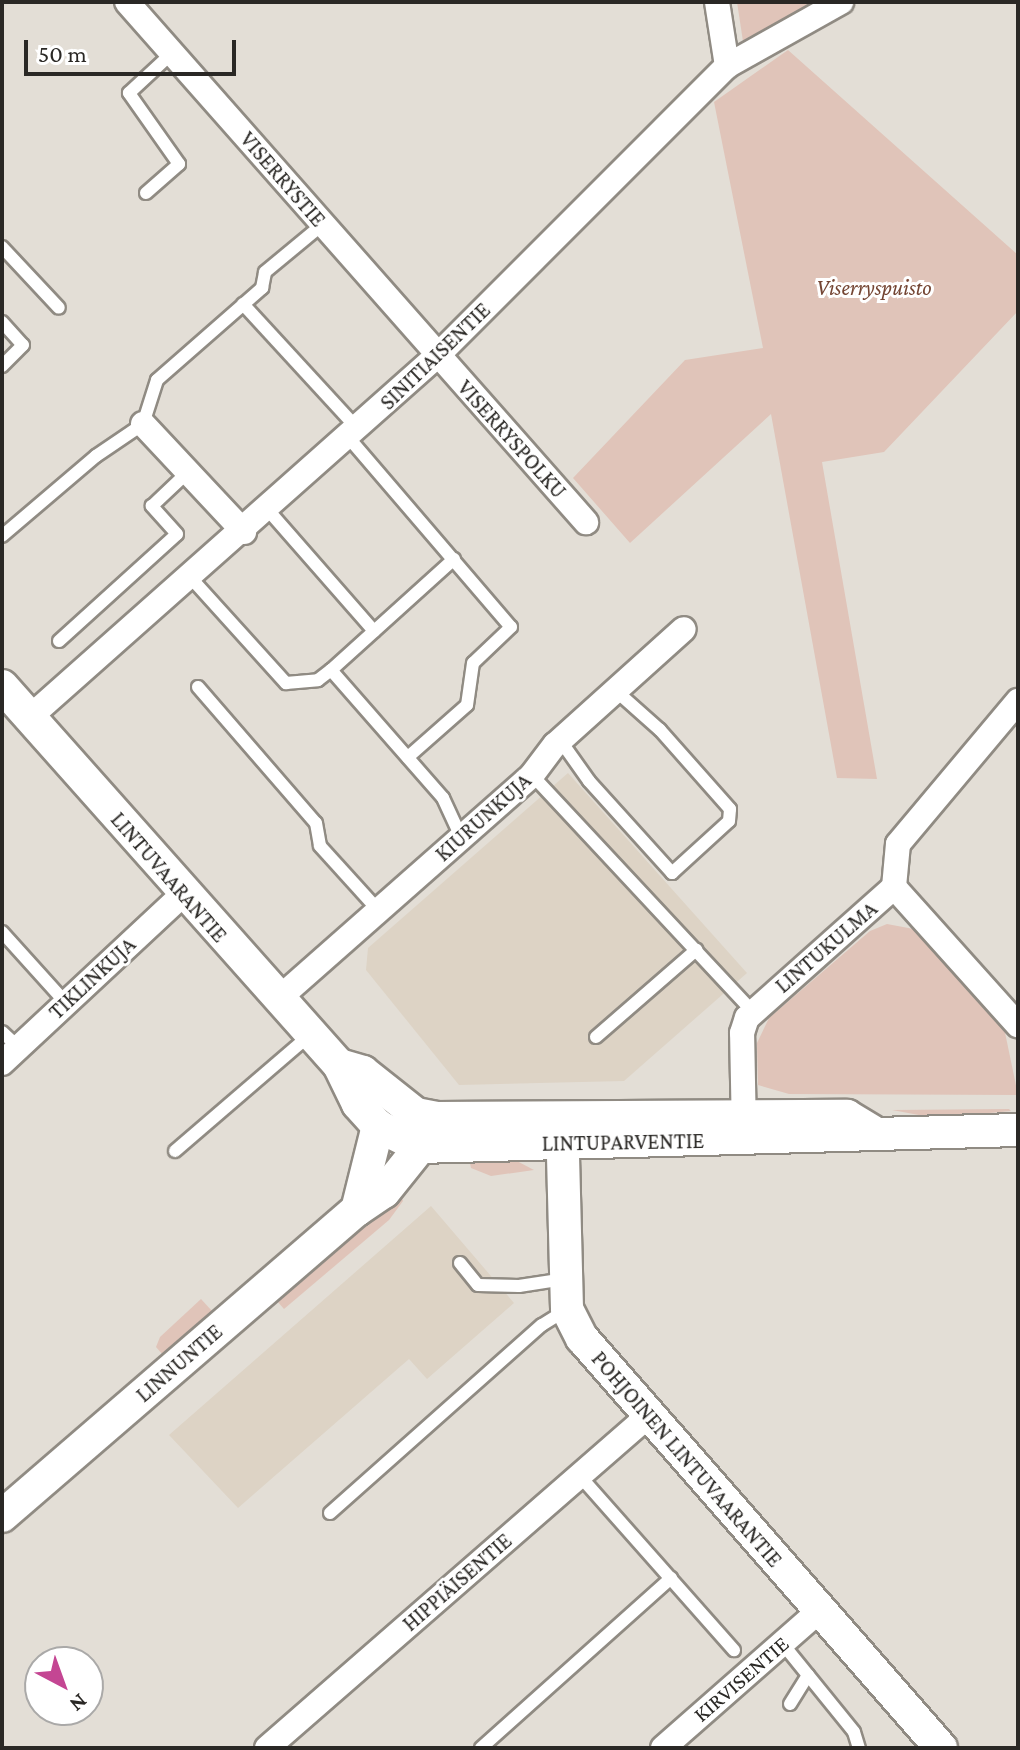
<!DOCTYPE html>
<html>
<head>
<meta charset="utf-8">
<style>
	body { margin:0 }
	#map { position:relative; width:1020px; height:1750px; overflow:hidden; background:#e3ded6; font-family:"Crimson Pro",serif }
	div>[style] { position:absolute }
	.built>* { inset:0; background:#ddd3c5 }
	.green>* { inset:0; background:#e0c4b9 }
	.roads { filter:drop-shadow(2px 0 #908b83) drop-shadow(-2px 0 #908b83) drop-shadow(0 2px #908b83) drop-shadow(0 -2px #908b83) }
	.lane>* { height:12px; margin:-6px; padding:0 6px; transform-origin:6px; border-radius:6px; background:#fff }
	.street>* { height:24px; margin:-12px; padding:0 12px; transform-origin:12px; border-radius:12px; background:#fff }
	.secondary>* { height:32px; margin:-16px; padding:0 16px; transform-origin:16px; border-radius:16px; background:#fff }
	span { translate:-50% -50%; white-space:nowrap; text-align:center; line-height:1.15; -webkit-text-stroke:6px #fff; paint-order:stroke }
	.street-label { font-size:22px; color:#2a2825 }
	.park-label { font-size:22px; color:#734432; font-style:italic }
	.frame { position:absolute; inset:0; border:4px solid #2a2825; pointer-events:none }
	.north { position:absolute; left:24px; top:1646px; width:80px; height:80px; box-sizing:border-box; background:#fff; border:2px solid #aaa9a8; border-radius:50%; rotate:139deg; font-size:22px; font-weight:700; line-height:32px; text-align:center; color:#2a2825 }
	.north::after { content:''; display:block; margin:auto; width:28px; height:36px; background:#c44693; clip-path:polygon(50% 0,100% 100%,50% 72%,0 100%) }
	.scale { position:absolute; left:24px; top:40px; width:212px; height:36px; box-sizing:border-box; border:4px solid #2a2825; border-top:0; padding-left:10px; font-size:24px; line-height:28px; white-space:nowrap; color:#2a2825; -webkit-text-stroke:6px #fff; paint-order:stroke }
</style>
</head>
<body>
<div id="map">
	<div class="built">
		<div style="clip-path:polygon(568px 773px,747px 973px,624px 1081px,459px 1085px,366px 970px,368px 948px)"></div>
		<div style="clip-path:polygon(431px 1206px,514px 1303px,427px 1379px,409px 1359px,238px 1508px,169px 1435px)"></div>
	</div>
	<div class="green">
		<div style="clip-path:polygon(737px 2px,824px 2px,744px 48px)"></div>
		<div style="clip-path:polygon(788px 50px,1018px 255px,1018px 311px,884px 452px,822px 462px,877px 779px,837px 778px,771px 414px,630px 543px,573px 478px,685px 360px,763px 348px,714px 102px)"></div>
		<div style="clip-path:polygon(887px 924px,919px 930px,1003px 1023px,1018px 1095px,789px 1094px,758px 1085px,757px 1043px,769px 1018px,870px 931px)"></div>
		<div style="clip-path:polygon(892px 1110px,1009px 1109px,1011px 1111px,935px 1118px)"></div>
		<div style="clip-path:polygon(513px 1159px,534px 1170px,491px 1176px,471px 1168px,470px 1163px)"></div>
		<div style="clip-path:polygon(400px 1194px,403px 1201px,389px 1220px,284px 1309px,277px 1301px)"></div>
		<div style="clip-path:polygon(201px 1299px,212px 1311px,163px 1355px,156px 1347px,160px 1337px)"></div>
	</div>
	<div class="roads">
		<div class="lane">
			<div style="left:146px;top:193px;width:44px;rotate:-41.3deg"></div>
			<div style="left:179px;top:164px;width:87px;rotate:-125.2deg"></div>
			<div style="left:129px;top:93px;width:59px;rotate:-42.9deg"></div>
			<div style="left:2px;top:247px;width:83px;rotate:46.9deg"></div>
			<div style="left:243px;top:304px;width:168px;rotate:47.4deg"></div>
			<div style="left:2px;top:322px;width:31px;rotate:48deg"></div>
			<div style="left:23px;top:345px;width:30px;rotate:135deg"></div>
			<div style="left:348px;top:437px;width:250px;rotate:49.4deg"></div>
			<div style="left:511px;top:627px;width:52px;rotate:136.5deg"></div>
			<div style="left:473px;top:663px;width:42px;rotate:98.1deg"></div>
			<div style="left:467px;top:705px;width:79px;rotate:138.6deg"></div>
			<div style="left:268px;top:510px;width:161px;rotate:48.8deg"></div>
			<div style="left:2px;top:536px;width:123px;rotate:-40.4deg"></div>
			<div style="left:96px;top:456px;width:57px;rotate:-34.2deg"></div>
			<div style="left:143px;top:424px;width:46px;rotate:-72.3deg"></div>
			<div style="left:157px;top:380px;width:140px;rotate:-41.2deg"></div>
			<div style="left:262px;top:288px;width:16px;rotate:-79deg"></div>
			<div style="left:265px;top:272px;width:75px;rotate:-39.6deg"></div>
			<div style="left:454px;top:559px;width:166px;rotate:137.9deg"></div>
			<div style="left:331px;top:670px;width:170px;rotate:48.8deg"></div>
			<div style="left:443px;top:798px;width:43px;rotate:65.2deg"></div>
			<div style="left:191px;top:578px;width:142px;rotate:47.9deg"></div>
			<div style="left:286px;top:683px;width:32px;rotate:-5deg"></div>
			<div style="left:318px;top:680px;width:16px;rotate:-38deg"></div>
			<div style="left:59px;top:641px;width:159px;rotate:-42.2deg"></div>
			<div style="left:177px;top:534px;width:38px;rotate:-132deg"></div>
			<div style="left:152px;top:506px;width:50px;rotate:-43.4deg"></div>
			<div style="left:198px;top:687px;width:180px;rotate:49.1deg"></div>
			<div style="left:316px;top:823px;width:23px;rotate:80deg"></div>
			<div style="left:320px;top:846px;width:86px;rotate:47.8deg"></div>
			<div style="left:560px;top:740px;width:50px;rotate:54.7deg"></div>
			<div style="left:589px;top:781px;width:124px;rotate:47.9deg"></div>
			<div style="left:672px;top:873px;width:77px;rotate:-42.4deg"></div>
			<div style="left:729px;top:821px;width:12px;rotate:-85deg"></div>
			<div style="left:730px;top:809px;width:106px;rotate:-131.5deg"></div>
			<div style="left:660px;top:730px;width:59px;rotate:-138.4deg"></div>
			<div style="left:532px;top:775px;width:324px;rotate:47deg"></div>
			<div style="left:2px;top:932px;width:96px;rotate:48deg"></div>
			<div style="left:2px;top:1032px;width:23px;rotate:43deg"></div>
			<div style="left:596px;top:1037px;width:133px;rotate:-41deg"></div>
			<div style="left:175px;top:1151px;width:178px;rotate:-40.7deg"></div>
			<div style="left:460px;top:1263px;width:28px;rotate:51deg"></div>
			<div style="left:478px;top:1285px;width:41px;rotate:1.4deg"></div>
			<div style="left:519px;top:1286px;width:47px;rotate:-8.7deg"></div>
			<div style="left:579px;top:1475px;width:234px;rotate:48.5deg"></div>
			<div style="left:330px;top:1513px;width:283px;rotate:-41.6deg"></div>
			<div style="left:542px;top:1325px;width:26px;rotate:-32deg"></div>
			<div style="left:782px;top:1643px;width:114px;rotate:51deg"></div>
			<div style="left:854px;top:1732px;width:17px;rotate:73deg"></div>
			<div style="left:790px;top:1704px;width:34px;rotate:-58deg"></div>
			<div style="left:481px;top:1748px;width:255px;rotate:-41.8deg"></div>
		</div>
		<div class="street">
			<div style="left:127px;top:2px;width:694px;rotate:48.57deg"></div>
			<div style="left:717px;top:2px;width:65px;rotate:81.1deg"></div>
			<div style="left:143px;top:424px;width:148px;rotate:46.9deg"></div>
			<div style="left:30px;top:717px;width:545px;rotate:-41.58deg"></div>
			<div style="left:438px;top:355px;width:409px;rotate:-45deg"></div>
			<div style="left:727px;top:66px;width:131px;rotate:-29.3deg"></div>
			<div style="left:894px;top:887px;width:43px;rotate:-84.7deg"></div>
			<div style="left:898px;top:844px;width:187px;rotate:-50deg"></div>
			<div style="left:894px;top:887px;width:186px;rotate:48.1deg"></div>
			<div style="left:277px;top:1000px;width:340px;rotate:-41.4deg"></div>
			<div style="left:532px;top:775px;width:38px;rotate:-53deg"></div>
			<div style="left:555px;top:745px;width:173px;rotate:-42deg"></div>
			<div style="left:2px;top:1063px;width:248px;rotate:-43deg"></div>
			<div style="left:744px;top:1134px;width:101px;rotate:-91.1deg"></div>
			<div style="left:742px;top:1033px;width:16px;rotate:-72deg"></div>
			<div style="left:747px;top:1018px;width:197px;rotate:-41.7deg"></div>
			<div style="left:267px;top:1748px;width:505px;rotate:-41.07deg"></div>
			<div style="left:663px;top:1748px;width:208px;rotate:-41.3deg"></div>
		</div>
		<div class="secondary">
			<div style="left:2px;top:686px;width:507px;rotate:48.36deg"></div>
			<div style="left:339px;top:1065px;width:43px;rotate:64deg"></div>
			<div style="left:358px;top:1104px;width:30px;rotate:48deg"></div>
			<div style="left:378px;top:1126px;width:47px;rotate:26.6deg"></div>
			<div style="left:420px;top:1147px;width:598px;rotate:-1.63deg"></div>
			<div style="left:339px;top:1065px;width:25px;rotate:16deg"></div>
			<div style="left:363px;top:1072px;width:68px;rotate:38.4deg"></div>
			<div style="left:416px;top:1114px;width:20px;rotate:11deg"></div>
			<div style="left:436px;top:1118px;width:411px;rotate:-0.3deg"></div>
			<div style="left:847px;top:1116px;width:29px;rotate:31deg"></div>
			<div style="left:562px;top:1118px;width:191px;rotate:88.5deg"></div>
			<div style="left:567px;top:1309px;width:33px;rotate:63deg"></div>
			<div style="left:582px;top:1338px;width:545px;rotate:48.79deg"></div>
			<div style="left:357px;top:1210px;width:87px;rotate:-76deg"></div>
			<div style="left:2px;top:1516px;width:469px;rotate:-40.8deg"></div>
			<div style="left:357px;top:1210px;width:32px;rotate:-34deg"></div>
			<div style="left:384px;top:1192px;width:58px;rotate:-51.3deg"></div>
			<div style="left:420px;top:1147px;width:33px;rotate:-97deg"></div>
		</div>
	</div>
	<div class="street-label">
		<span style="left:283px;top:179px;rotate:49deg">VISERRYSTIE</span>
		<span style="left:435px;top:356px;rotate:-44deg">SINITIAISENTIE</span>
		<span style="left:512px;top:439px;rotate:48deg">VISERRYSPOLKU</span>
		<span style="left:483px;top:817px;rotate:-42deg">KIURUNKUJA</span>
		<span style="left:169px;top:877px;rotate:49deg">LINTUVAARANTIE</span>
		<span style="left:826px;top:947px;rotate:-41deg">LINTUKULMA</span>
		<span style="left:92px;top:978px;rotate:-43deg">TIKLINKUJA</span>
		<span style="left:623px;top:1142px;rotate:-1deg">LINTUPARVENTIE</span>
		<span style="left:179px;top:1363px;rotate:-41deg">LINNUNTIE</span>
		<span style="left:687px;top:1459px;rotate:49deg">POHJOINEN LINTUVAARANTIE</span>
		<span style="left:457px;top:1582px;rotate:-41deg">HIPPIÄISENTIE</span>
		<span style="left:741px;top:1679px;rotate:-41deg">KIRVISENTIE</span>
	</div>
	<div class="park-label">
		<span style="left:874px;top:288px">Viserryspuisto</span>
	</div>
	<div class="frame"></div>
	<div class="north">N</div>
	<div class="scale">50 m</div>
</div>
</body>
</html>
